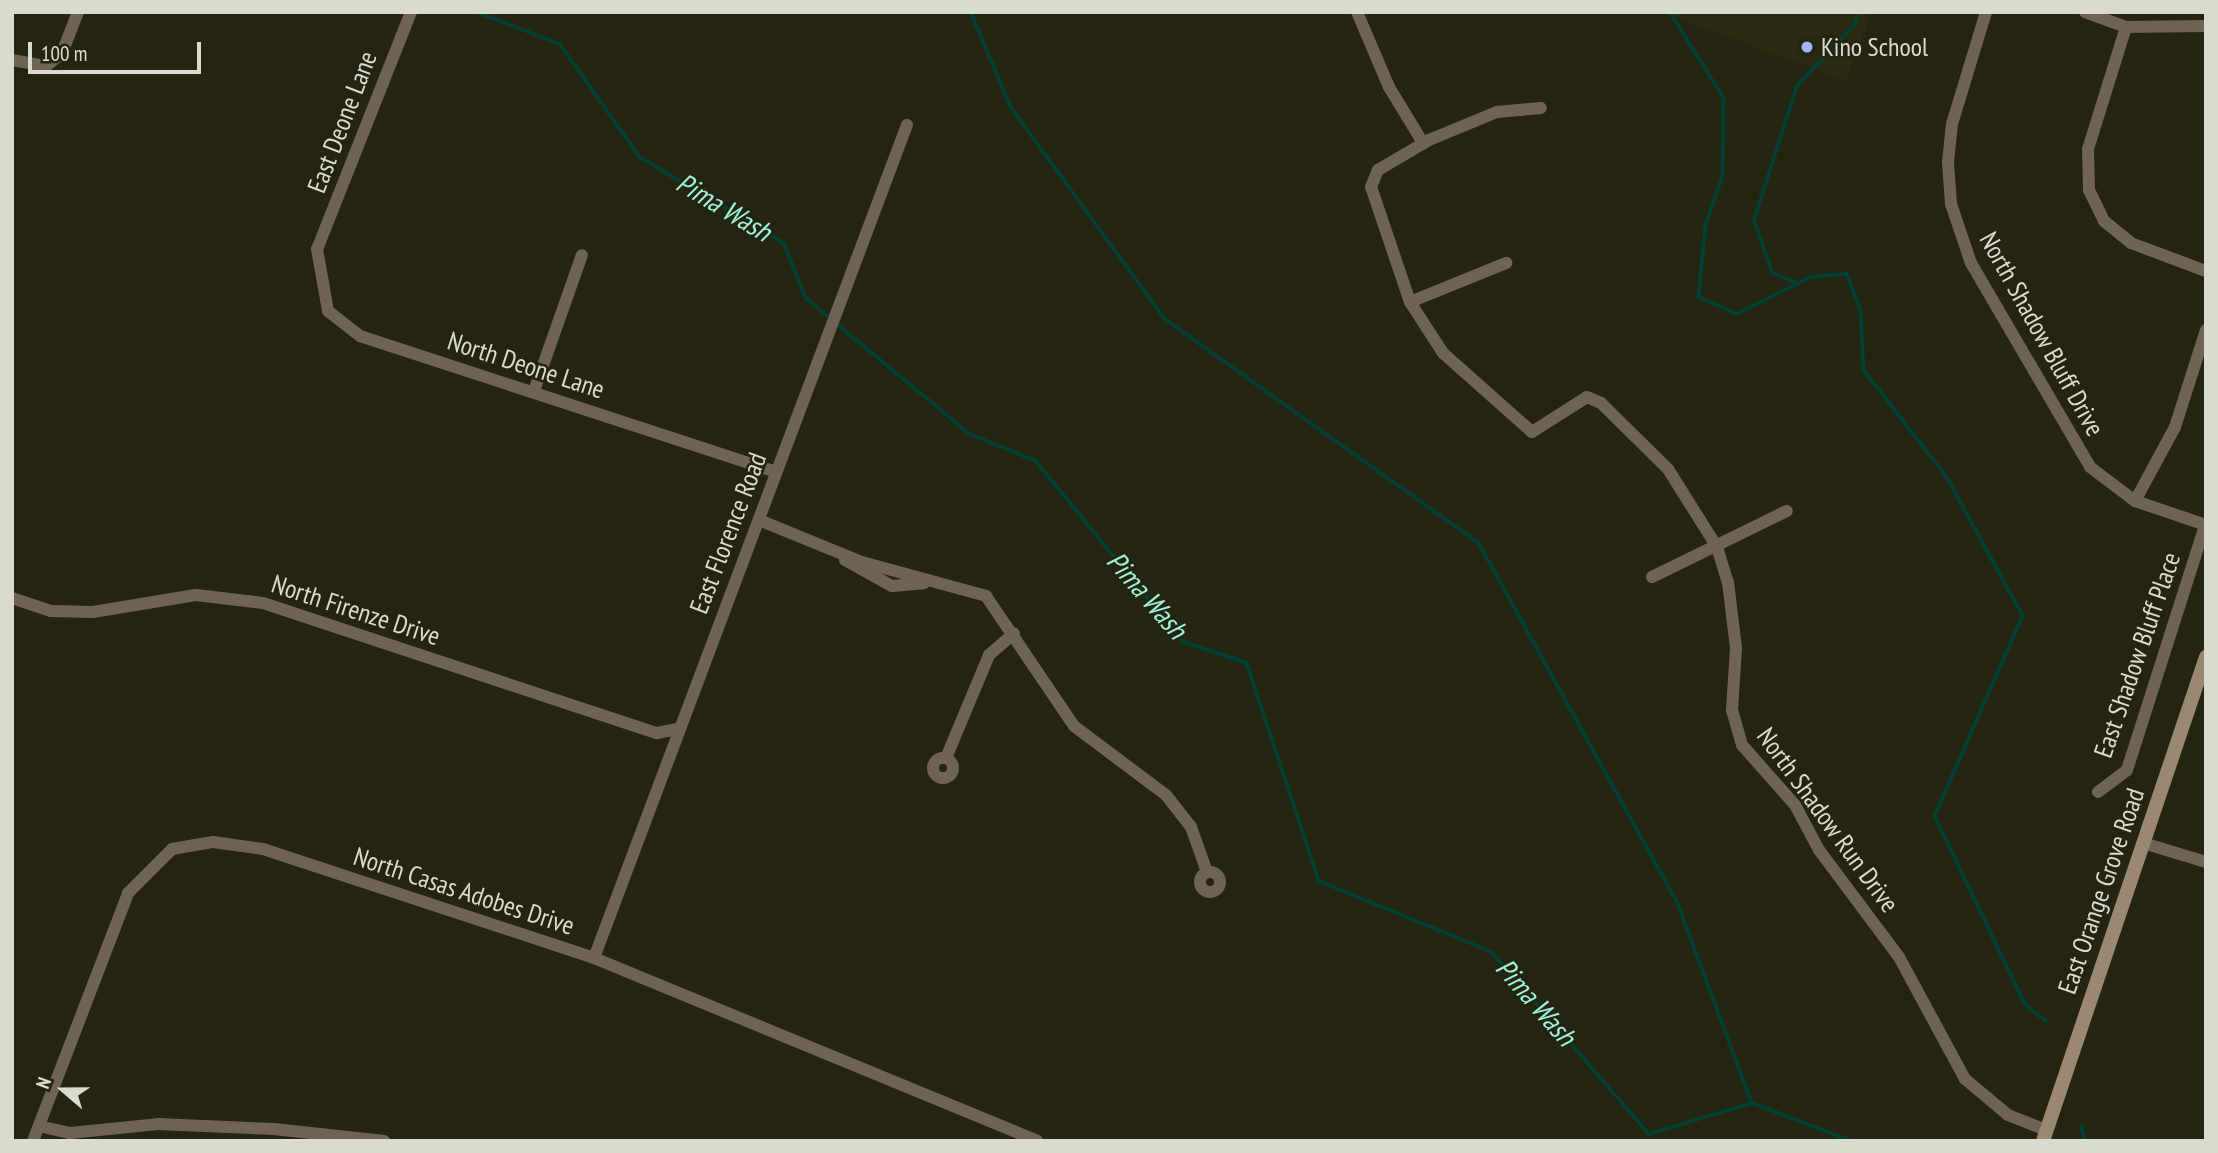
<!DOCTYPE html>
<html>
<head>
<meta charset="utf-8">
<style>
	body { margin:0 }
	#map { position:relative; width:2218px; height:1153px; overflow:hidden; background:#242411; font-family:"PT Sans Narrow",sans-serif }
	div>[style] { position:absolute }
	.built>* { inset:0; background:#292a0f }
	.stream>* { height:3.5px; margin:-1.75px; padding:0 1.75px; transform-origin:1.75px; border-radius:1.75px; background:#013f33 }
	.minor>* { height:12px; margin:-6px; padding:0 6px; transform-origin:6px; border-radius:6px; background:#6f6454 }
	.minor>.ring { margin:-6px; padding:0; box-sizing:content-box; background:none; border:12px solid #6f6454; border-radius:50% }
	.secondary>* { height:14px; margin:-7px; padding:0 7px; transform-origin:7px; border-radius:7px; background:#9a8970 }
	.dots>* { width:19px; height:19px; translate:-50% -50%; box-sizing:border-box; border:4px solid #242411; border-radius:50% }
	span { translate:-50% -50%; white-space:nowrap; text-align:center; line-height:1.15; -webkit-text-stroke:5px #242411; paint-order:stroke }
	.poi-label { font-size:26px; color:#dadbcf }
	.left { translate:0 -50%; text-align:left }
	.street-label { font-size:26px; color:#dadbcf }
	.water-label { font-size:28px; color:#9cf3db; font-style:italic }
	.frame { position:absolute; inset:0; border:14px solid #dadbcf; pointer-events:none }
	.north { position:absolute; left:28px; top:1055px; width:70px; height:70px; -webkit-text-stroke:5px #242411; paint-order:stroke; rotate:290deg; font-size:19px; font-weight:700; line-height:28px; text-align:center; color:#dadbcf }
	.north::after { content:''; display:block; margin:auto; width:24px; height:32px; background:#dadbcf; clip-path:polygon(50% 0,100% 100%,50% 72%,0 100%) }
	.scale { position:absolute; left:28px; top:42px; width:173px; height:32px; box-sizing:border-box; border:4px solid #dadbcf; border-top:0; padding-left:9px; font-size:21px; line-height:24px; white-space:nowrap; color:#dadbcf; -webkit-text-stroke:5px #242411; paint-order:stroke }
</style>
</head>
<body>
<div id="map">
	<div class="built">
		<div style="clip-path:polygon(1662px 12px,1872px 12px,1846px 81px)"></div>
	</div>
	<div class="stream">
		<div style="left:477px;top:12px;width:89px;rotate:21.1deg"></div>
		<div style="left:560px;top:44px;width:138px;rotate:54.7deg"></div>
		<div style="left:640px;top:157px;width:168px;rotate:30.8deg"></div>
		<div style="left:784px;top:243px;width:59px;rotate:68.2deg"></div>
		<div style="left:806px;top:298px;width:213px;rotate:39.7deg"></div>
		<div style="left:970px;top:434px;width:71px;rotate:22.2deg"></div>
		<div style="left:1036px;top:461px;width:234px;rotate:50.7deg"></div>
		<div style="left:1184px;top:642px;width:66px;rotate:18.4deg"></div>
		<div style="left:1247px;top:663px;width:230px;rotate:71.7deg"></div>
		<div style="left:1319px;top:881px;width:187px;rotate:22.3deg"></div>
		<div style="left:1492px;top:952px;width:240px;rotate:49.2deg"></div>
		<div style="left:1649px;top:1134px;width:108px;rotate:-16.8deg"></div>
		<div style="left:1752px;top:1103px;width:107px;rotate:20.8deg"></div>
		<div style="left:971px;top:12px;width:103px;rotate:67.2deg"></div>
		<div style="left:1011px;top:107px;width:262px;rotate:54deg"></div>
		<div style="left:1165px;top:319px;width:386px;rotate:35.5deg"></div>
		<div style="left:1479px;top:543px;width:409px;rotate:61.1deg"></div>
		<div style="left:1677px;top:901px;width:215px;rotate:69.6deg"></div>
		<div style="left:1670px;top:12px;width:102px;rotate:57.9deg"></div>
		<div style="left:1724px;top:98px;width:78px;rotate:90.7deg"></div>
		<div style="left:1723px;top:176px;width:52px;rotate:109.1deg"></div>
		<div style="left:1706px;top:225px;width:72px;rotate:95.6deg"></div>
		<div style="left:1699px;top:297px;width:42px;rotate:24.1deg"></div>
		<div style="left:1737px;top:314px;width:83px;rotate:-26.6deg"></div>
		<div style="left:1811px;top:277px;width:36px;rotate:-5deg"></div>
		<div style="left:1847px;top:274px;width:40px;rotate:69deg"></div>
		<div style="left:1861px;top:311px;width:59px;rotate:87.1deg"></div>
		<div style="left:1864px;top:370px;width:135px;rotate:52.2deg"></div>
		<div style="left:1947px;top:477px;width:158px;rotate:61.3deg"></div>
		<div style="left:2023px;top:616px;width:219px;rotate:113.7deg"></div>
		<div style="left:1935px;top:816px;width:208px;rotate:64.4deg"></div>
		<div style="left:2025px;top:1004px;width:27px;rotate:39deg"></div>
		<div style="left:1799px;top:284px;width:29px;rotate:-158deg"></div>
		<div style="left:1772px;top:273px;width:56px;rotate:-108.8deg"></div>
		<div style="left:1754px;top:220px;width:141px;rotate:-72.2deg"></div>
		<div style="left:1797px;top:86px;width:85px;rotate:-46.9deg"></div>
		<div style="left:1855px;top:24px;width:12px;rotate:-76deg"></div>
		<div style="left:2082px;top:1126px;width:15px;rotate:79deg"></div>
	</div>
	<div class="minor">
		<div style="left:411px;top:12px;width:255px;rotate:111.6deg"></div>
		<div style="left:317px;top:249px;width:63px;rotate:79.9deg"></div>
		<div style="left:328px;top:311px;width:41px;rotate:38deg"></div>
		<div style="left:360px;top:336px;width:438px;rotate:18.1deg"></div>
		<div style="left:1357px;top:12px;width:82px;rotate:66.9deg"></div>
		<div style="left:1389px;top:87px;width:66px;rotate:58.7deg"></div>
		<div style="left:1986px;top:12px;width:117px;rotate:106.9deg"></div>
		<div style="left:1952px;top:124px;width:38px;rotate:96deg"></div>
		<div style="left:1948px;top:162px;width:42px;rotate:85.9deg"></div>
		<div style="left:1951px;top:204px;width:62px;rotate:71.3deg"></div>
		<div style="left:1971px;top:263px;width:236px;rotate:59.7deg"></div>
		<div style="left:2090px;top:467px;width:56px;rotate:37.1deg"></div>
		<div style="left:2135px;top:501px;width:75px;rotate:18.7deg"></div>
		<div style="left:2085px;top:12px;width:44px;rotate:20.1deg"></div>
		<div style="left:2126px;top:27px;width:80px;rotate:-0.7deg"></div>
		<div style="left:2126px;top:27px;width:128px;rotate:107.3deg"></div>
		<div style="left:2088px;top:149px;width:41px;rotate:88.6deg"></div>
		<div style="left:2089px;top:190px;width:34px;rotate:64deg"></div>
		<div style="left:2104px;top:221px;width:35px;rotate:39deg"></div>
		<div style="left:2131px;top:243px;width:80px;rotate:20.5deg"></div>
		<div style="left:12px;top:60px;width:35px;rotate:10deg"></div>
		<div style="left:46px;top:66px;width:21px;rotate:-39deg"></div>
		<div style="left:62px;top:53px;width:44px;rotate:-68.7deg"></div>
		<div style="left:1410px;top:302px;width:104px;rotate:-22.1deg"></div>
		<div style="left:534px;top:391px;width:144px;rotate:-70.6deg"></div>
		<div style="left:1587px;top:397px;width:15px;rotate:23deg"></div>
		<div style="left:1601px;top:403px;width:94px;rotate:44.6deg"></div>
		<div style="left:1668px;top:469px;width:92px;rotate:57.9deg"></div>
		<div style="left:1717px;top:547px;width:37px;rotate:73deg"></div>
		<div style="left:1728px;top:582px;width:66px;rotate:83.1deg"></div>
		<div style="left:1736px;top:648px;width:62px;rotate:93.7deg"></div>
		<div style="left:1732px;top:710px;width:36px;rotate:74deg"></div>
		<div style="left:1742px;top:745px;width:80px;rotate:48.5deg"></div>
		<div style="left:1795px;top:805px;width:51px;rotate:61.9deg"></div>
		<div style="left:1819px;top:850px;width:134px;rotate:53.2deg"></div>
		<div style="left:1899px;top:957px;width:139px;rotate:61.6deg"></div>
		<div style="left:1965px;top:1079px;width:56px;rotate:39.9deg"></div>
		<div style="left:2008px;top:1115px;width:41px;rotate:21.5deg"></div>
		<div style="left:1532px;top:432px;width:119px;rotate:-138.4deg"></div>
		<div style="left:1443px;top:353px;width:61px;rotate:-122.9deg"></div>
		<div style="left:1410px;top:302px;width:121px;rotate:-108.7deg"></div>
		<div style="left:1371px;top:187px;width:18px;rotate:-68deg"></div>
		<div style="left:1378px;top:170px;width:59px;rotate:-30.5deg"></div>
		<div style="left:1429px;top:140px;width:74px;rotate:-22.4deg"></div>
		<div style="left:1497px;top:112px;width:44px;rotate:-5.2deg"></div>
		<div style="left:1532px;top:432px;width:65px;rotate:-32.5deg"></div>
		<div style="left:2135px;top:501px;width:84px;rotate:-61.6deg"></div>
		<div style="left:2175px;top:427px;width:102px;rotate:-72.3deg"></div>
		<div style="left:759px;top:520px;width:111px;rotate:22.2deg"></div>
		<div style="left:862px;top:562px;width:129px;rotate:15.3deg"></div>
		<div style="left:986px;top:596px;width:157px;rotate:55.9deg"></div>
		<div style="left:1074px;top:726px;width:115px;rotate:36.9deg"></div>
		<div style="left:1166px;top:795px;width:41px;rotate:52deg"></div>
		<div style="left:1191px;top:827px;width:48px;rotate:70.4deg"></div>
		<div style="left:845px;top:560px;width:54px;rotate:29deg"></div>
		<div style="left:892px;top:586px;width:32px;rotate:-5deg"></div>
		<div style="left:1652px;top:577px;width:150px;rotate:-26.1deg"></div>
		<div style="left:12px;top:598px;width:41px;rotate:18.4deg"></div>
		<div style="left:51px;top:611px;width:42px;rotate:1.4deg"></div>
		<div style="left:93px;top:612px;width:104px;rotate:-9.4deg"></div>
		<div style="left:196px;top:595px;width:67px;rotate:6.8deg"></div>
		<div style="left:263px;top:603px;width:415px;rotate:18.3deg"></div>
		<div style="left:657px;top:733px;width:21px;rotate:-11deg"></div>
		<div class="ring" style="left:933px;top:758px;width:8px;height:8px"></div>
		<div style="left:946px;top:758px;width:112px;rotate:-67.3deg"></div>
		<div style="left:989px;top:655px;width:33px;rotate:-41deg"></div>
		<div style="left:2098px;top:792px;width:36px;rotate:-37deg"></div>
		<div style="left:2127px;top:770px;width:257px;rotate:-72.3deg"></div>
		<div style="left:2143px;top:843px;width:66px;rotate:16.8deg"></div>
		<div class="ring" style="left:1200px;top:872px;width:8px;height:8px"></div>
		<div style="left:594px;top:958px;width:890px;rotate:-69.41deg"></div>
		<div style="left:39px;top:1126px;width:32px;rotate:13deg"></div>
		<div style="left:70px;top:1133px;width:88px;rotate:-5.8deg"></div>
		<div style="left:158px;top:1124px;width:116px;rotate:2.5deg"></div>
		<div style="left:274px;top:1129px;width:111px;rotate:6.2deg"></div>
		<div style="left:33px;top:1141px;width:266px;rotate:-69deg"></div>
		<div style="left:128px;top:893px;width:62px;rotate:-45deg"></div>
		<div style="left:172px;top:849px;width:42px;rotate:-9.7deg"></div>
		<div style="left:213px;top:842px;width:50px;rotate:8deg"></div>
		<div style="left:263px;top:849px;width:348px;rotate:18.2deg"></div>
		<div style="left:594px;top:958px;width:479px;rotate:22.4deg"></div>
	</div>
	<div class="secondary">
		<div style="left:2043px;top:1141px;width:511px;rotate:-71.39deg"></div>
	</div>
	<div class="dots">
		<div style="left:1807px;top:47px;background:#a0b3fd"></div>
	</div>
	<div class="poi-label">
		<span class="left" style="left:1821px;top:47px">Kino School</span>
	</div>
	<div class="street-label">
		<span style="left:342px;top:122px;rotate:-69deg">East Deone Lane</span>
		<span style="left:2042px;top:334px;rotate:61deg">North Shadow Bluff Drive</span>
		<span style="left:526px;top:365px;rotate:18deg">North Deone Lane</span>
		<span style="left:728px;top:533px;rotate:-69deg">East Florence Road</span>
		<span style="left:356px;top:610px;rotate:18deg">North Firenze Drive</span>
		<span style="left:2137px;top:655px;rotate:-71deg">East Shadow Bluff Place</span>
		<span style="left:1828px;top:820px;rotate:54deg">North Shadow Run Drive</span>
		<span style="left:464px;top:891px;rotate:18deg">North Casas Adobes Drive</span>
		<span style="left:2101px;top:891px;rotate:-71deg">East Orange Grove Road</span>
	</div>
	<div class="water-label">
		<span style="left:724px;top:207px;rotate:31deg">Pima Wash</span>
		<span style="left:1147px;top:595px;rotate:49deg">Pima Wash</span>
		<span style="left:1536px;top:1002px;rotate:49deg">Pima Wash</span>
	</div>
	<div class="frame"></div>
	<div class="north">N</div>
	<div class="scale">100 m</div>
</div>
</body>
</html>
